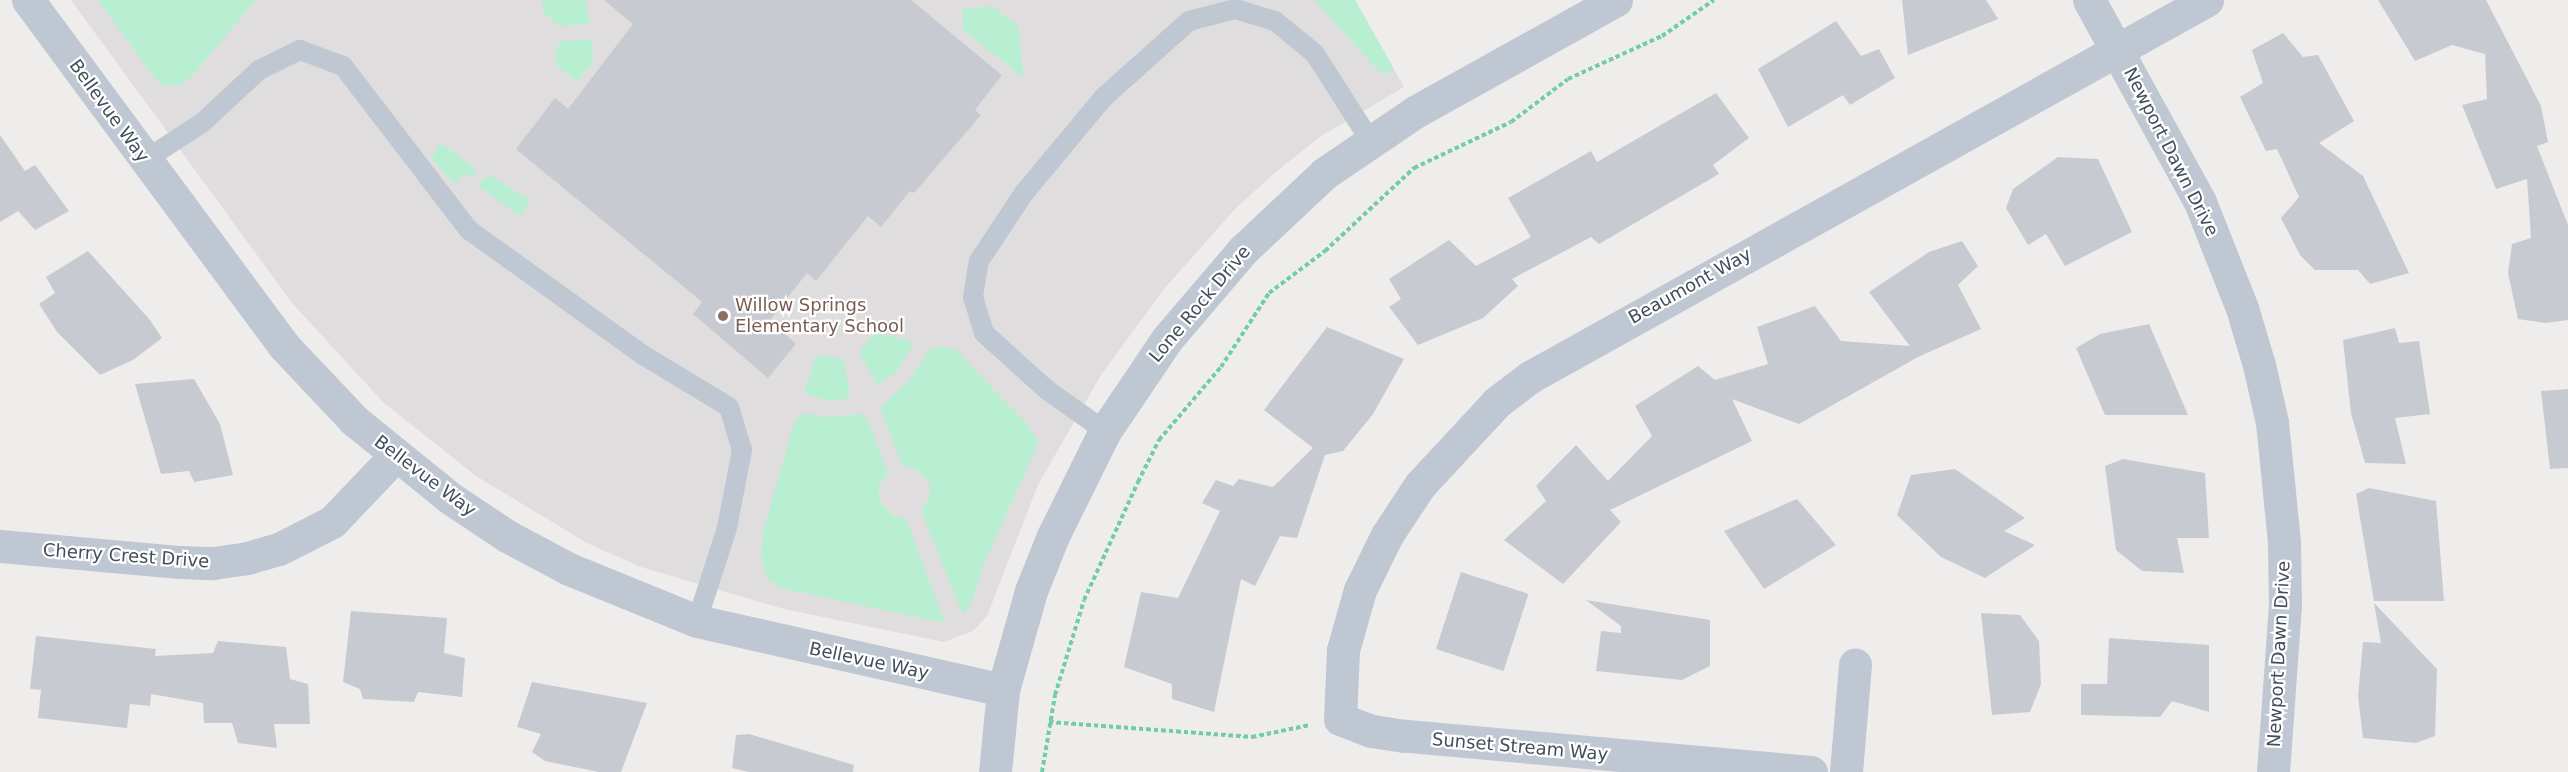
<!DOCTYPE html>
<html>
<head>
<meta charset="utf-8">
<style>
	body { margin:0 }
	#map { position:relative; width:2568px; height:772px; overflow:hidden; background:#efecec; font-family:"DejaVu Sans",sans-serif }
	div>[style] { position:absolute }
	.education>* { inset:0; background:#e0ddde }
	.green>* { inset:0; background:#b8efd2 }
	.building>* { inset:0; background:#c8cad2; transform-origin:0 0 }
	.path>* { height:4px; margin-top:-2px; transform-origin:0; background:repeating-linear-gradient(90deg,#70cda7 0 4.5px,transparent 0 7.5px) }
	.service>* { height:20px; margin:-10px; padding:0 10px; transform-origin:10px; border-radius:10px; background:#bfc7d2 }
	.minor>* { height:33px; margin:-16.5px; padding:0 16.5px; transform-origin:16.5px; border-radius:16.5px; background:#bfc7d2 }
	.dots>* { width:16px; height:16px; translate:-50% -50%; box-sizing:border-box; border:3px solid #fff; border-radius:50% }
	span { translate:-50% -50%; white-space:nowrap; text-align:center; line-height:1.15; -webkit-text-stroke:4.5px #fff; paint-order:stroke }
	.street-label { font-size:18px; color:#444e5a }
	.education-label { font-size:18px; color:#785e54 }
	.left { translate:0 -50%; text-align:left }
</style>
</head>
<body>
<div id="map">
	<div class="education">
		<div style="clip-path:polygon(71px 0,1355px 0,1404px 87px,1321px 136px,1277px 171px,1236px 208px,1164px 289px,1101px 375px,1038px 485px,987px 616px,973px 631px,944px 642px,784px 609px,641px 567px,587px 543px,476px 476px,384px 403px,292px 303px)"></div>
	</div>
	<div class="green">
		<div style="clip-path:polygon(98px 0,256px 0,190px 78px,180px 85px,165px 86px,157px 81px)"></div>
		<div style="clip-path:polygon(542px 0,586px 0,590px 24px,560px 26px,543px 12px)"></div>
		<div style="clip-path:polygon(1314px 0,1355px 0,1394px 69px,1384px 74px,1374px 66px)"></div>
		<div style="clip-path:polygon(992px 6px,1018px 26px,1024px 78px,963px 30px,962px 9px)"></div>
		<div style="clip-path:polygon(592px 39px,593px 62px,577px 82px,556px 65px,555px 50px,562px 41px)"></div>
		<div style="clip-path:polygon(438px 145px,444px 145px,477px 170px,470px 178px,464px 173px,454px 184px,432px 159px)"></div>
		<div style="clip-path:polygon(491px 175px,530px 201px,520px 217px,477px 185px)"></div>
		<div style="clip-path:polygon(875px 333px,908px 340px,913px 346px,896px 372px,877px 385px,859px 352px)"></div>
		<div style="clip-path:polygon(938px 346px,956px 350px,1025px 422px,1039px 442px,984px 564px,972px 602px,963px 615px,921px 511px,930px 496px,929px 482px,916px 469px,903px 467px,880px 408px,909px 381px,930px 349px)"></div>
		<div style="clip-path:polygon(819px 355px,844px 359px,850px 398px,830px 401px,804px 394px,814px 359px)"></div>
		<div style="clip-path:polygon(804px 413px,826px 417px,861px 414px,866px 417px,888px 472px,878px 488px,880px 502px,894px 516px,906px 518px,945px 623px,779px 588px,768px 579px,761px 560px,763px 532px,795px 420px)"></div>
	</div>
	<div class="building">
		<div style="clip-path:polygon(604px 0,911px 0,1002px 75px,975px 110px,981px 115px,914px 193px,910px 191px,881px 227px,868px 216px,816px 281px,807px 273px,770px 320px,796px 344px,768px 378px,693px 314px,702px 302px,516px 149px,555px 98px,568px 109px,633px 24px)"></div>
		<div style="clip-path:polygon(1902px 0,1986px 0,1998px 19px,1908px 55px)"></div>
		<div style="clip-path:polygon(2378px 0,2486px 0,2541px 106px,2548px 142px,2537px 146px,2568px 225px,2568px 320px,2546px 323px,2518px 319px,2508px 273px,2512px 244px,2531px 238px,2527px 179px,2496px 189px,2462px 105px,2487px 99px,2485px 54px,2452px 45px,2415px 61px)"></div>
		<div style="clip-path:polygon(1836px 21px,1861px 56px,1879px 49px,1895px 78px,1850px 105px,1843px 95px,1788px 127px,1758px 69px)"></div>
		<div style="clip-path:polygon(2283px 33px,2303px 57px,2318px 55px,2354px 121px,2319px 143px,2363px 176px,2409px 273px,2370px 284px,2358px 270px,2315px 270px,2300px 255px,2281px 218px,2299px 197px,2277px 149px,2266px 151px,2240px 97px,2263px 83px,2252px 50px)"></div>
		<div style="clip-path:polygon(1716px 93px,1749px 138px,1713px 165px,1719px 174px,1599px 244px,1591px 237px,1512px 279px,1518px 286px,1483px 318px,1418px 345px,1389px 307px,1401px 299px,1389px 279px,1449px 240px,1476px 266px,1531px 237px,1508px 198px,1591px 151px,1597px 162px)"></div>
		<div style="clip-path:polygon(0 135px,25px 171px,35px 165px,69px 211px,35px 230px,18px 211px,0 222px)"></div>
		<div style="clip-path:polygon(2058px 157px,2098px 159px,2132px 232px,2065px 266px,2046px 234px,2028px 245px,2006px 208px,2013px 189px)"></div>
		<div style="clip-path:polygon(1962px 241px,1978px 266px,1958px 285px,1981px 329px,1918px 357px,1799px 424px,1732px 399px,1752px 441px,1610px 510px,1621px 522px,1563px 584px,1504px 540px,1546px 501px,1536px 486px,1576px 445px,1608px 481px,1652px 436px,1635px 406px,1698px 366px,1715px 380px,1768px 364px,1757px 327px,1815px 306px,1841px 341px,1910px 346px,1869px 292px,1929px 252px)"></div>
		<div style="clip-path:polygon(88px 251px,150px 320px,162px 338px,133px 360px,100px 375px,57px 332px,39px 304px,55px 293px,46px 277px)"></div>
		<div style="clip-path:polygon(2149px 324px,2188px 415px,2105px 415px,2076px 348px,2100px 334px)"></div>
		<div style="clip-path:polygon(1327px 327px,1404px 359px,1373px 414px,1343px 451px,1325px 455px,1297px 538px,1280px 536px,1255px 586px,1241px 579px,1214px 712px,1172px 699px,1172px 684px,1124px 667px,1141px 592px,1178px 598px,1220px 511px,1202px 503px,1216px 480px,1233px 486px,1239px 479px,1273px 487px,1313px 448px,1264px 410px)"></div>
		<div style="clip-path:polygon(2395px 328px,2399px 343px,2419px 341px,2430px 414px,2395px 418px,2406px 464px,2365px 463px,2351px 413px,2343px 340px)"></div>
		<div style="clip-path:polygon(194px 379px,220px 424px,233px 475px,194px 482px,189px 471px,161px 474px,135px 384px)"></div>
		<div style="clip-path:polygon(2568px 389px,2568px 468px,2550px 469px,2541px 391px)"></div>
		<div style="clip-path:polygon(2123px 459px,2205px 473px,2209px 538px,2177px 538px,2184px 573px,2142px 571px,2116px 550px,2105px 466px)"></div>
		<div style="clip-path:polygon(1955px 469px,2025px 518px,2004px 531px,2035px 545px,1985px 578px,1941px 557px,1897px 515px,1911px 475px)"></div>
		<div style="clip-path:polygon(2369px 488px,2436px 501px,2444px 601px,2374px 601px,2356px 494px)"></div>
		<div style="clip-path:polygon(1797px 499px,1836px 545px,1764px 589px,1724px 531px)"></div>
		<div style="left:1461px;top:572px;width:71px;height:81px;rotate:18deg"></div>
		<div style="clip-path:polygon(1586px 600px,1710px 620px,1710px 666px,1682px 680px,1596px 671px,1601px 631px,1621px 633px,1621px 626px)"></div>
		<div style="clip-path:polygon(2374px 603px,2437px 669px,2435px 736px,2416px 743px,2363px 738px,2358px 696px,2363px 642px,2381px 643px)"></div>
		<div style="clip-path:polygon(351px 611px,447px 618px,444px 653px,465px 658px,462px 697px,418px 692px,414px 702px,363px 699px,360px 689px,343px 682px)"></div>
		<div style="clip-path:polygon(1981px 613px,2020px 615px,2039px 641px,2041px 684px,2030px 712px,1992px 715px)"></div>
		<div style="clip-path:polygon(36px 636px,156px 649px,155px 656px,213px 653px,218px 641px,286px 647px,290px 679px,308px 684px,310px 724px,274px 724px,277px 748px,238px 743px,232px 723px,204px 723px,203px 703px,151px 694px,150px 706px,130px 704px,127px 728px,38px 718px,41px 690px,30px 689px)"></div>
		<div style="clip-path:polygon(2109px 638px,2209px 645px,2209px 712px,2172px 701px,2160px 717px,2081px 715px,2081px 684px,2107px 684px)"></div>
		<div style="clip-path:polygon(532px 682px,647px 703px,621px 772px,599px 772px,545px 761px,532px 752px,541px 734px,517px 727px)"></div>
		<div style="clip-path:polygon(749px 734px,854px 765px,853px 772px,749px 772px,732px 768px,736px 735px)"></div>
	</div>
	<div class="path">
		<div style="left:1049px;top:722px;width:204px;rotate:4.2deg"></div>
		<div style="left:1252px;top:737px;width:59px;rotate:-11.7deg"></div>
		<div style="left:1042px;top:772px;width:78px;rotate:-80.4deg"></div>
		<div style="left:1055px;top:695px;width:99px;rotate:-73deg"></div>
		<div style="left:1084px;top:600px;width:130px;rotate:-65.4deg"></div>
		<div style="left:1138px;top:482px;width:47px;rotate:-63.4deg"></div>
		<div style="left:1159px;top:440px;width:96px;rotate:-49.7deg"></div>
		<div style="left:1221px;top:367px;width:88px;rotate:-57deg"></div>
		<div style="left:1269px;top:293px;width:70px;rotate:-36.9deg"></div>
		<div style="left:1325px;top:251px;width:122px;rotate:-43deg"></div>
		<div style="left:1414px;top:168px;width:107px;rotate:-25.4deg"></div>
		<div style="left:1511px;top:122px;width:71px;rotate:-37deg"></div>
		<div style="left:1568px;top:79px;width:103px;rotate:-24.6deg"></div>
		<div style="left:1662px;top:36px;width:63px;rotate:-34.7deg"></div>
	</div>
	<div class="service">
		<div style="left:145px;top:160px;width:68px;rotate:-33deg"></div>
		<div style="left:202px;top:123px;width:78px;rotate:-42.9deg"></div>
		<div style="left:259px;top:70px;width:46px;rotate:-26deg"></div>
		<div style="left:300px;top:50px;width:46px;rotate:20.4deg"></div>
		<div style="left:343px;top:66px;width:207px;rotate:52.5deg"></div>
		<div style="left:469px;top:230px;width:214px;rotate:35.7deg"></div>
		<div style="left:643px;top:355px;width:100px;rotate:31.2deg"></div>
		<div style="left:729px;top:407px;width:45px;rotate:73.2deg"></div>
		<div style="left:742px;top:450px;width:79px;rotate:100.9deg"></div>
		<div style="left:727px;top:528px;width:98px;rotate:107.9deg"></div>
		<div style="left:1105px;top:431px;width:71px;rotate:-144.7deg"></div>
		<div style="left:1047px;top:390px;width:85px;rotate:-137.9deg"></div>
		<div style="left:984px;top:333px;width:38px;rotate:-107deg"></div>
		<div style="left:973px;top:297px;width:36px;rotate:-81deg"></div>
		<div style="left:979px;top:261px;width:82px;rotate:-56.5deg"></div>
		<div style="left:1024px;top:193px;width:125px;rotate:-50.2deg"></div>
		<div style="left:1104px;top:97px;width:114px;rotate:-41.8deg"></div>
		<div style="left:1189px;top:21px;width:48px;rotate:-14.6deg"></div>
		<div style="left:1235px;top:9px;width:42px;rotate:16.7deg"></div>
		<div style="left:1275px;top:21px;width:52px;rotate:39.5deg"></div>
		<div style="left:1315px;top:54px;width:104px;rotate:57.5deg"></div>
	</div>
	<div class="minor">
		<div style="left:28px;top:0;width:430px;rotate:53.5deg"></div>
		<div style="left:284px;top:346px;width:103px;rotate:46.6deg"></div>
		<div style="left:355px;top:421px;width:122px;rotate:39deg"></div>
		<div style="left:450px;top:498px;width:69px;rotate:33.7deg"></div>
		<div style="left:507px;top:536px;width:70px;rotate:28deg"></div>
		<div style="left:569px;top:569px;width:138px;rotate:22.1deg"></div>
		<div style="left:697px;top:621px;width:314px;rotate:12.7deg"></div>
		<div style="left:2089px;top:0;width:230px;rotate:61.2deg"></div>
		<div style="left:2200px;top:202px;width:114px;rotate:68.4deg"></div>
		<div style="left:2242px;top:308px;width:59px;rotate:73.4deg"></div>
		<div style="left:2259px;top:365px;width:58px;rotate:77.2deg"></div>
		<div style="left:2272px;top:422px;width:122px;rotate:84.3deg"></div>
		<div style="left:2284px;top:543px;width:62px;rotate:89.1deg"></div>
		<div style="left:2285px;top:605px;width:167px;rotate:94.1deg"></div>
		<div style="left:0;top:546px;width:181px;rotate:5.1deg"></div>
		<div style="left:180px;top:562px;width:33px;rotate:2deg"></div>
		<div style="left:213px;top:563px;width:34px;rotate:-8deg"></div>
		<div style="left:247px;top:558px;width:33px;rotate:-16deg"></div>
		<div style="left:279px;top:549px;width:59px;rotate:-27deg"></div>
		<div style="left:332px;top:522px;width:91px;rotate:-46.3deg"></div>
		<div style="left:995px;top:772px;width:82px;rotate:-84.4deg"></div>
		<div style="left:1003px;top:690px;width:103px;rotate:-74.2deg"></div>
		<div style="left:1031px;top:591px;width:59px;rotate:-68.2deg"></div>
		<div style="left:1053px;top:536px;width:117px;rotate:-63.7deg"></div>
		<div style="left:1105px;top:431px;width:111px;rotate:-56deg"></div>
		<div style="left:1167px;top:339px;width:117px;rotate:-49.5deg"></div>
		<div style="left:1243px;top:250px;width:112px;rotate:-43.2deg"></div>
		<div style="left:1325px;top:173px;width:109px;rotate:-34.1deg"></div>
		<div style="left:1415px;top:112px;width:230px;rotate:-29.1deg"></div>
		<div style="left:1811px;top:772px;width:409px;rotate:-174.9deg"></div>
		<div style="left:1404px;top:736px;width:33px;rotate:-171deg"></div>
		<div style="left:1371px;top:731px;width:33px;rotate:-159deg"></div>
		<div style="left:1340px;top:719px;width:69px;rotate:-87.5deg"></div>
		<div style="left:1343px;top:650px;width:62px;rotate:-74.2deg"></div>
		<div style="left:1360px;top:590px;width:61px;rotate:-63.9deg"></div>
		<div style="left:1387px;top:535px;width:60px;rotate:-56.6deg"></div>
		<div style="left:1420px;top:485px;width:113px;rotate:-47.1deg"></div>
		<div style="left:1497px;top:402px;width:41px;rotate:-37.1deg"></div>
		<div style="left:1530px;top:377px;width:775px;rotate:-29.11deg"></div>
		<div style="left:1846px;top:772px;width:108px;rotate:-85.2deg"></div>
	</div>
	<div class="dots">
		<div style="left:723px;top:316px;background:#8d6e63"></div>
	</div>
	<div class="street-label">
		<span style="left:109px;top:111px;rotate:54deg">Bellevue Way</span>
		<span style="left:2171px;top:152px;rotate:63deg">Newport Dawn Drive</span>
		<span style="left:1690px;top:286px;rotate:-29deg">Beaumont Way</span>
		<span style="left:1200px;top:304px;rotate:-50deg">Lone Rock Drive</span>
		<span style="left:425px;top:476px;rotate:37deg">Bellevue Way</span>
		<span style="left:126px;top:556px;rotate:4deg">Cherry Crest Drive</span>
		<span style="left:2279px;top:654px;rotate:-87deg">Newport Dawn Drive</span>
		<span style="left:869px;top:661px;rotate:12deg">Bellevue Way</span>
		<span style="left:1520px;top:747px;rotate:5deg">Sunset Stream Way</span>
	</div>
	<div class="education-label">
		<span class="left" style="left:735px;top:316px">Willow Springs<br>Elementary School</span>
	</div>
</div>
</body>
</html>
